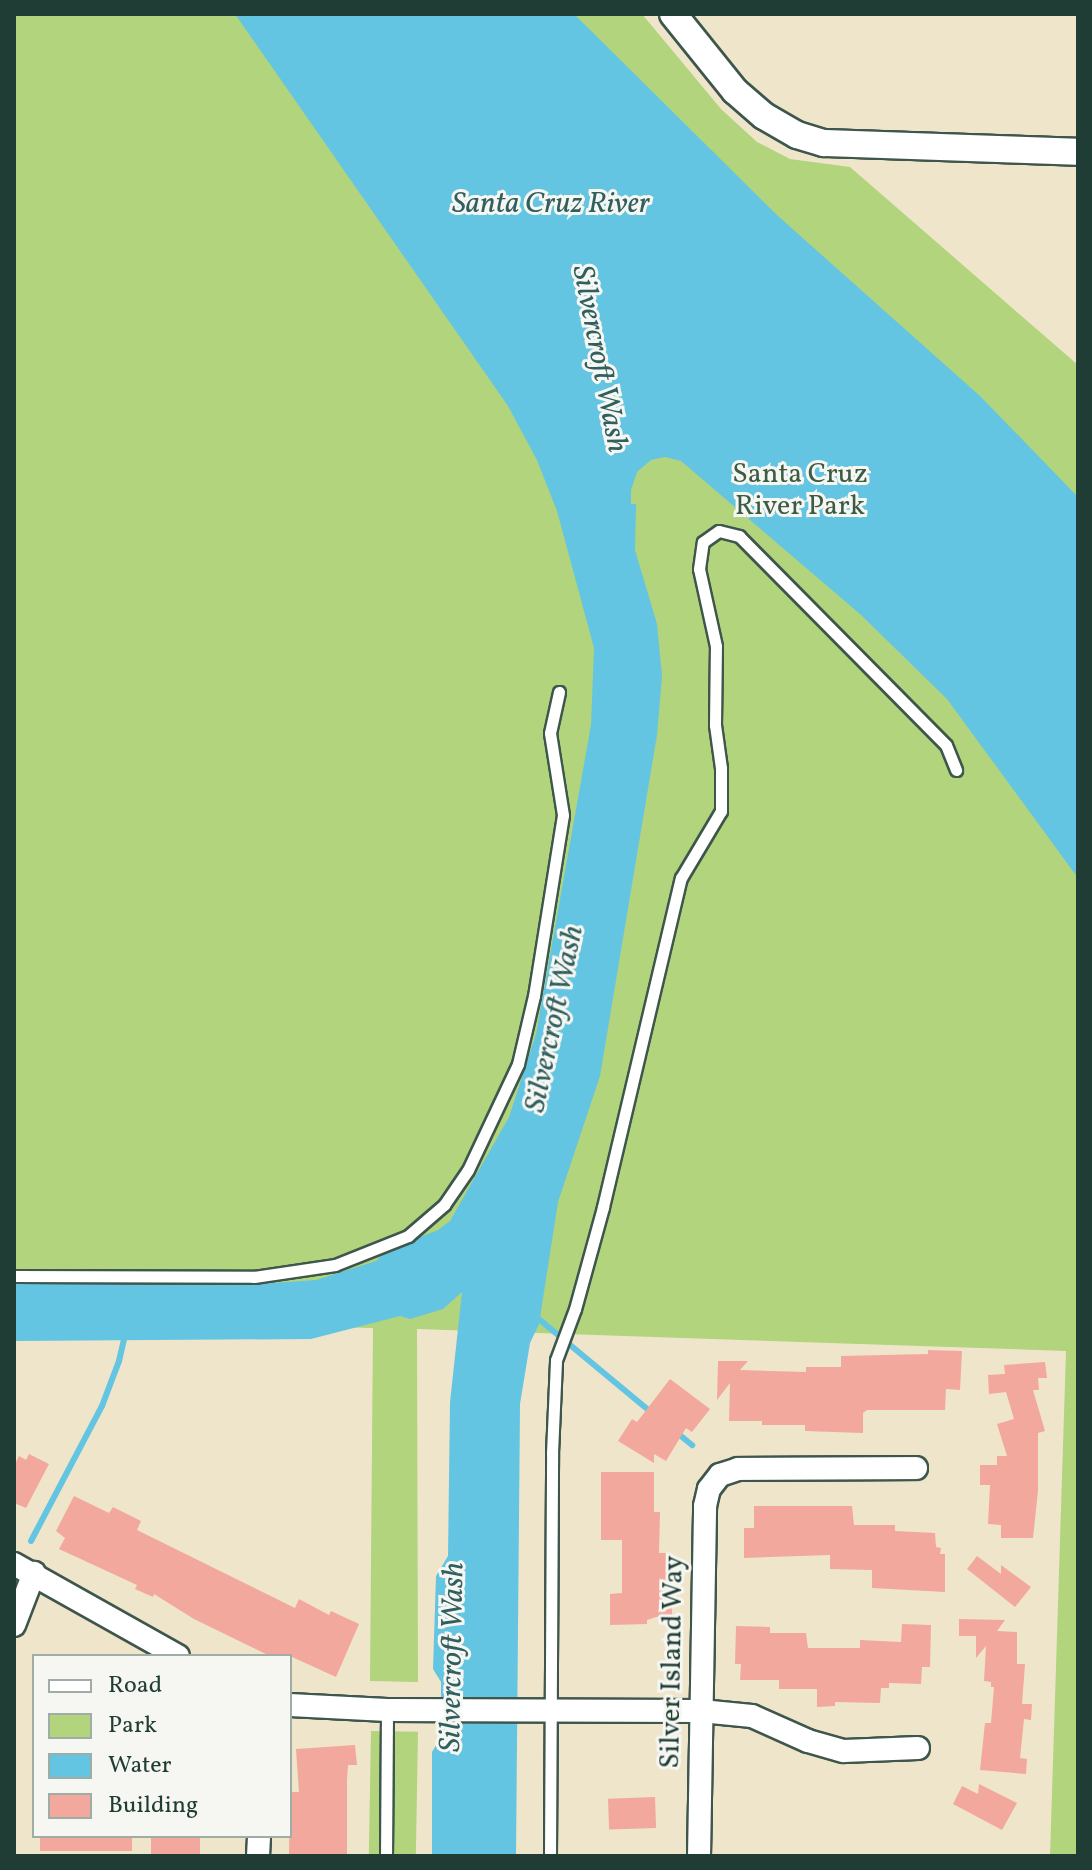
<!DOCTYPE html>
<html>
<head>
<meta charset="utf-8">
<style>
	body { margin:0 }
	#map { position:relative; width:1092px; height:1870px; overflow:hidden; background:#efe5cb; font-family:Vollkorn,serif }
	div>[style] { position:absolute }
	.green>* { inset:0; background:#b1d47d; transform-origin:0 0 }
	.water>* { inset:0; background:#63c5e1 }
	.stream>* { height:6px; margin:-3px; padding:0 3px; transform-origin:3px; border-radius:3px; background:#63c5e1 }
	.building>* { inset:0; background:#f2a89c; transform-origin:0 0 }
	.roads { filter:drop-shadow(2px 0 #3e564b) drop-shadow(-2px 0 #3e564b) drop-shadow(0 2px #3e564b) drop-shadow(0 -2px #3e564b) }
	.service>* { height:11px; margin:-5.5px; padding:0 5.5px; transform-origin:5.5px; border-radius:5.5px; background:#fff }
	.minor>* { height:22px; margin:-11px; padding:0 11px; transform-origin:11px; border-radius:11px; background:#fff }
	.tertiary>* { height:26px; margin:-13px; padding:0 13px; transform-origin:13px; border-radius:13px; background:#fff }
	span { translate:-50% -50%; white-space:nowrap; text-align:center; line-height:1.15; -webkit-text-stroke:6px #f6f6f2; paint-order:stroke }
	.park-label { font-size:28px; color:#3c5b43 }
	.street-label { font-size:28px; color:#1f3d34 }
	.water-label { font-size:30px; color:#305f5f; font-style:italic }
	.frame { position:absolute; inset:0; border:16px solid #1f3d34; pointer-events:none }
	.legend { position:absolute; left:32px; top:1654px; width:260px; height:184px; box-sizing:border-box; background:#f6f6f2; border:2px solid #a0aca6; margin:0; padding:10px 14px; list-style:none; font-size:24px; color:#1f3d34 }
	.legend li { display:flex; align-items:center; gap:16px; height:40px }
	.legend b { width:40px; border:2px solid #a0aca6 }
</style>
</head>
<body>
<div id="map">
	<div class="green">
		<div style="clip-path:polygon(14px 14px,642px 14px,721px 109px,757px 142px,790px 159px,850px 167px,1078px 365px,1078px 1856px,1050px 1856px,1066px 1351px,417px 1329px,418px 1682px,370px 1681px,373px 1328px,14px 1320px)"></div>
		<div style="left:371px;top:1731px;width:47px;height:125px;rotate:1deg"></div>
	</div>
	<div class="water">
		<div style="clip-path:polygon(235px 14px,574px 14px,778px 216px,980px 396px,1078px 497px,1078px 878px,947px 699px,860px 614px,681px 461px,665px 457px,651px 460px,637px 472px,631px 490px,631px 504px,636px 504px,635px 550px,657px 624px,662px 676px,657px 735px,600px 1076px,558px 1202px,539px 1324px,530px 1343px,520px 1404px,516px 1856px,432px 1856px,432px 1752px,441px 1737px,441px 1682px,433px 1669px,436px 1576px,448px 1556px,450px 1402px,462px 1292px,443px 1309px,410px 1319px,400px 1316px,311px 1339px,14px 1341px,14px 1284px,260px 1284px,316px 1280px,376px 1261px,387px 1250px,438px 1230px,450px 1221px,509px 1117px,536px 1034px,591px 725px,594px 648px,557px 511px,537px 460px,508px 406px)"></div>
	</div>
	<div class="stream">
		<div style="left:534px;top:1315px;width:153px;rotate:39.7deg"></div>
		<div style="left:676px;top:1432px;width:21px;rotate:39deg"></div>
		<div style="left:31px;top:1541px;width:153px;rotate:-62.3deg"></div>
		<div style="left:102px;top:1406px;width:48px;rotate:-69.3deg"></div>
		<div style="left:119px;top:1361px;width:28px;rotate:-77deg"></div>
	</div>
	<div class="building">
		<div style="clip-path:polygon(928px 1350px,962px 1351px,960px 1390px,946px 1389px,945px 1410px,867px 1410px,863px 1413px,863px 1433px,805px 1431px,805px 1425px,762px 1425px,762px 1421px,729px 1421px,730px 1383px,717px 1400px,718px 1361px,748px 1361px,740px 1370px,806px 1372px,806px 1367px,841px 1367px,841px 1356px,928px 1354px)"></div>
		<div style="clip-path:polygon(1045px 1362px,1047px 1378px,1038px 1378px,1039px 1390px,1033px 1390px,1045px 1431px,1038px 1433px,1038px 1491px,1033px 1538px,1001px 1538px,1001px 1525px,988px 1524px,990px 1485px,980px 1485px,980px 1465px,997px 1465px,997px 1456px,1007px 1456px,997px 1424px,1014px 1419px,1006px 1392px,989px 1394px,988px 1375px,1005px 1374px,1004px 1365px)"></div>
		<div style="clip-path:polygon(670px 1379px,710px 1409px,692px 1432px,686px 1428px,666px 1461px,654px 1454px,654px 1463px,618px 1441px,632px 1419px,637px 1422px)"></div>
		<div style="clip-path:polygon(29px 1454px,49px 1464px,26px 1508px,14px 1503px,14px 1466px,19px 1456px,26px 1460px)"></div>
		<div style="clip-path:polygon(601px 1472px,654px 1472px,654px 1512px,660px 1512px,659px 1553px,671px 1553px,672px 1617px,656px 1617px,647px 1620px,647px 1624px,610px 1625px,610px 1594px,622px 1593px,622px 1540px,601px 1540px)"></div>
		<div style="clip-path:polygon(74px 1496px,109px 1513px,113px 1507px,141px 1521px,137px 1530px,295px 1608px,299px 1599px,329px 1615px,331px 1611px,359px 1624px,336px 1677px,290px 1656px,270px 1656px,194px 1619px,154px 1594px,153px 1597px,135px 1589px,137px 1585px,59px 1549px,65px 1538px,56px 1531px)"></div>
		<div style="clip-path:polygon(754px 1506px,852px 1506px,854px 1525px,895px 1525px,895px 1531px,935px 1533px,936px 1547px,941px 1548px,940px 1554px,945px 1554px,945px 1592px,872px 1588px,872px 1570px,830px 1569px,830px 1555px,744px 1558px,744px 1528px,754px 1528px)"></div>
		<div style="clip-path:polygon(977px 1556px,1001px 1574px,1001px 1565px,1031px 1587px,1015px 1607px,967px 1569px)"></div>
		<div style="clip-path:polygon(959px 1619px,1005px 1620px,997px 1631px,1017px 1632px,1017px 1664px,1025px 1664px,1022px 1704px,1032px 1704px,1031px 1720px,1024px 1719px,1020px 1758px,1027px 1759px,1026px 1774px,980px 1770px,985px 1723px,991px 1723px,994px 1687px,991px 1687px,991px 1682px,984px 1681px,986px 1646px,976px 1658px,976px 1636px,959px 1636px)"></div>
		<div style="clip-path:polygon(902px 1624px,931px 1625px,930px 1667px,922px 1667px,921px 1684px,889px 1683px,889px 1688px,881px 1688px,880px 1703px,835px 1702px,835px 1706px,817px 1707px,817px 1689px,779px 1689px,779px 1680px,740px 1680px,741px 1664px,735px 1664px,736px 1626px,770px 1627px,770px 1633px,806px 1633px,808px 1648px,860px 1648px,860px 1640px,901px 1642px)"></div>
		<div style="clip-path:polygon(355px 1745px,357px 1765px,348px 1765px,347px 1780px,347px 1856px,289px 1855px,290px 1792px,299px 1792px,296px 1749px)"></div>
		<div style="clip-path:polygon(979px 1784px,1017px 1803px,1002px 1830px,953px 1804px,962px 1786px,978px 1794px)"></div>
		<div style="left:655px;top:1797px;width:31px;height:47px;rotate:88deg"></div>
		<div style="left:40px;top:1836px;width:92px;height:15px"></div>
		<div style="left:151px;top:1836px;width:49px;height:20px"></div>
	</div>
	<div class="roads">
		<div class="service">
			<div style="left:14px;top:1276px;width:240px;rotate:0.2deg"></div>
			<div style="left:254px;top:1277px;width:82px;rotate:-8.4deg"></div>
			<div style="left:335px;top:1265px;width:79px;rotate:-21.7deg"></div>
			<div style="left:408px;top:1236px;width:48px;rotate:-40.7deg"></div>
			<div style="left:444px;top:1205px;width:42px;rotate:-55.6deg"></div>
			<div style="left:468px;top:1170px;width:117px;rotate:-64.7deg"></div>
			<div style="left:518px;top:1064px;width:70px;rotate:-76.8deg"></div>
			<div style="left:534px;top:996px;width:183px;rotate:-80.9deg"></div>
			<div style="left:563px;top:815px;width:83px;rotate:-99deg"></div>
			<div style="left:550px;top:733px;width:42px;rotate:-77.6deg"></div>
			<div style="left:386px;top:1856px;width:146px;rotate:-89.6deg"></div>
			<div style="left:550px;top:1856px;width:403px;rotate:-89.7deg"></div>
			<div style="left:552px;top:1453px;width:93px;rotate:-87.5deg"></div>
			<div style="left:556px;top:1360px;width:54px;rotate:-69.6deg"></div>
			<div style="left:575px;top:1309px;width:106px;rotate:-74.6deg"></div>
			<div style="left:603px;top:1207px;width:338px;rotate:-76.7deg"></div>
			<div style="left:681px;top:878px;width:78px;rotate:-59.2deg"></div>
			<div style="left:721px;top:811px;width:43px;rotate:-90deg"></div>
			<div style="left:721px;top:768px;width:43px;rotate:-97.9deg"></div>
			<div style="left:715px;top:725px;width:79px;rotate:-89.3deg"></div>
			<div style="left:716px;top:646px;width:79px;rotate:-102.4deg"></div>
			<div style="left:699px;top:569px;width:27px;rotate:-82deg"></div>
			<div style="left:703px;top:542px;width:19px;rotate:-35deg"></div>
			<div style="left:719px;top:531px;width:21px;rotate:14deg"></div>
			<div style="left:739px;top:536px;width:294px;rotate:45.3deg"></div>
			<div style="left:946px;top:745px;width:27px;rotate:68deg"></div>
		</div>
		<div class="minor">
			<div style="left:14px;top:1564px;width:188px;rotate:29.3deg"></div>
			<div style="left:14px;top:1625px;width:56px;rotate:-69deg"></div>
			<div style="left:290px;top:1705px;width:97px;rotate:3deg"></div>
			<div style="left:387px;top:1710px;width:314px;rotate:0.2deg"></div>
			<div style="left:701px;top:1711px;width:51px;rotate:5.6deg"></div>
			<div style="left:752px;top:1716px;width:61px;rotate:24.1deg"></div>
			<div style="left:808px;top:1741px;width:37px;rotate:16deg"></div>
			<div style="left:844px;top:1751px;width:74px;rotate:-2.3deg"></div>
			<div style="left:258px;top:1856px;width:20px;rotate:-87deg"></div>
			<div style="left:699px;top:1856px;width:350px;rotate:-89deg"></div>
			<div style="left:705px;top:1506px;width:17px;rotate:-77deg"></div>
			<div style="left:709px;top:1489px;width:18px;rotate:-52deg"></div>
			<div style="left:720px;top:1475px;width:19px;rotate:-18deg"></div>
			<div style="left:738px;top:1469px;width:178px;rotate:-0.3deg"></div>
		</div>
		<div class="tertiary">
			<div style="left:673px;top:14px;width:99px;rotate:51.2deg"></div>
			<div style="left:735px;top:91px;width:38px;rotate:41deg"></div>
			<div style="left:764px;top:116px;width:38px;rotate:30deg"></div>
			<div style="left:797px;top:135px;width:28px;rotate:17deg"></div>
			<div style="left:824px;top:143px;width:254px;rotate:2deg"></div>
		</div>
	</div>
	<div class="park-label">
		<span style="left:800px;top:491px">Santa Cruz<br>River Park</span>
	</div>
	<div class="street-label">
		<span style="left:673px;top:1662px;rotate:-89deg">Silver Island Way</span>
	</div>
	<div class="water-label">
		<span style="left:551px;top:204px">Santa Cruz River</span>
		<span style="left:599px;top:359px;rotate:79deg">Silvercroft Wash</span>
		<span style="left:555px;top:1019px;rotate:-78deg">Silvercroft Wash</span>
		<span style="left:453px;top:1657px;rotate:-89deg">Silvercroft Wash</span>
	</div>
	<div class="frame"></div>
	<ul class="legend">
	<li><b style="height:10px;background:#fff"></b>Road</li>
	<li><b style="height:22px;background:#b1d47d"></b>Park</li>
	<li><b style="height:22px;background:#63c5e1"></b>Water</li>
	<li><b style="height:22px;background:#f2a89c"></b>Building</li>
	</ul>
</div>
</body>
</html>
